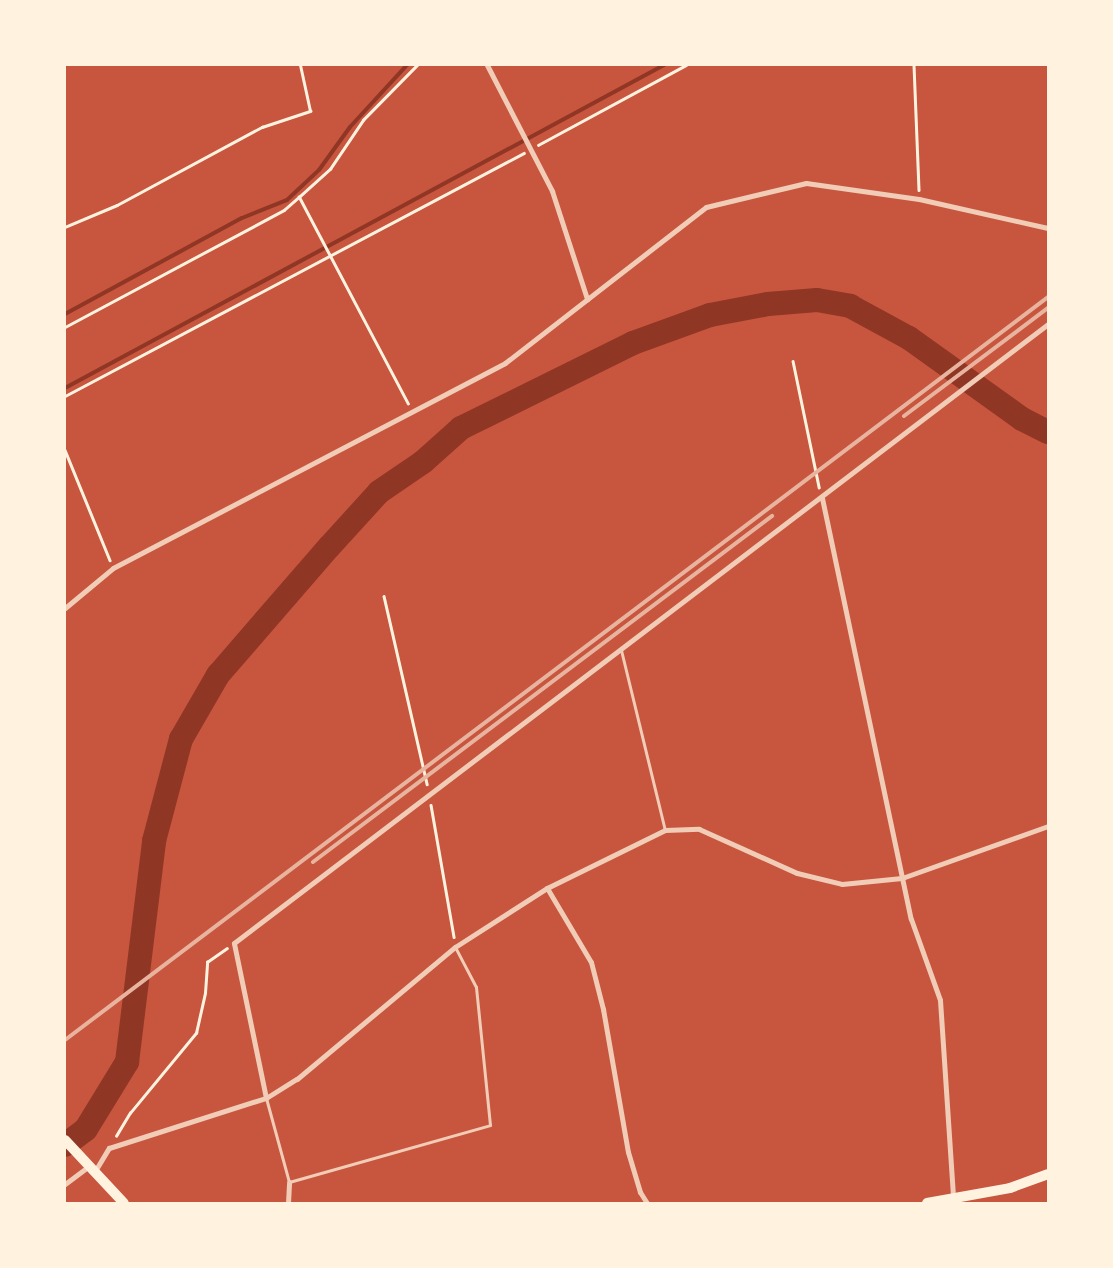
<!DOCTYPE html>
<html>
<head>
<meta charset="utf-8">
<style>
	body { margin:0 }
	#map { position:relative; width:1113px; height:1268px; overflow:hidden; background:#c8553d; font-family:"Roboto Condensed",sans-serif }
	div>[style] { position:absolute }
	.stream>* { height:4px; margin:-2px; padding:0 2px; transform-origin:2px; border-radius:2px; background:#8f3625 }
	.river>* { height:24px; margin:-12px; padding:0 12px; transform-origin:12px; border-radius:12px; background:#8f3625 }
	.path>* { height:2.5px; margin:-1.25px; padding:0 1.25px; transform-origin:1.25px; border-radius:1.25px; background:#fff3e0 }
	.service>* { height:3px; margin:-1.5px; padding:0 1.5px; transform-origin:1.5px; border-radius:1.5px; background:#f1ccb7 }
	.minor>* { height:5px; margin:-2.5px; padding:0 2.5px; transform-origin:2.5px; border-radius:2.5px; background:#f1ccb7 }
	.primary>* { height:10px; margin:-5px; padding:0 5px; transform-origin:5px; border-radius:5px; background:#fff3e0 }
	.rail>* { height:4px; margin:-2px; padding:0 2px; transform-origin:2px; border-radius:2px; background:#e9b49f }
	span { translate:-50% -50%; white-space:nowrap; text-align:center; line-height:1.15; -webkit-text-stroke:5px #fff3e0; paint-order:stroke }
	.frame { position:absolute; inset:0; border:66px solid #fff3e0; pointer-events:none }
</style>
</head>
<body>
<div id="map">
	<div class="stream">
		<div style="left:65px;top:314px;width:201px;rotate:-28.5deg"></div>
		<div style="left:242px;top:218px;width:48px;rotate:-21.8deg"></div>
		<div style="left:287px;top:200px;width:44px;rotate:-43.2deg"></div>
		<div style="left:319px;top:170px;width:53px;rotate:-54.2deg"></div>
		<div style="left:350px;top:127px;width:84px;rotate:-47.4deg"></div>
		<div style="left:65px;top:388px;width:681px;rotate:-28.33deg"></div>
	</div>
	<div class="river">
		<div style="left:65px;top:1145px;width:26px;rotate:-37deg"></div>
		<div style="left:86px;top:1129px;width:79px;rotate:-58.5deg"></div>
		<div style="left:127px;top:1062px;width:223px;rotate:-83deg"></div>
		<div style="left:154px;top:841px;width:106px;rotate:-75.2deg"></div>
		<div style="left:181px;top:739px;width:74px;rotate:-60deg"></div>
		<div style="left:218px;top:675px;width:169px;rotate:-49.1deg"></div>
		<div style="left:329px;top:547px;width:74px;rotate:-47.7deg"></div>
		<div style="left:379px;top:492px;width:53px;rotate:-34.3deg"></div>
		<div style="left:423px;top:462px;width:51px;rotate:-41.8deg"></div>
		<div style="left:461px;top:428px;width:192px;rotate:-26.3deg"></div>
		<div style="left:633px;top:343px;width:82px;rotate:-20deg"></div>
		<div style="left:710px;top:315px;width:59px;rotate:-10.7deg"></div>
		<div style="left:768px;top:304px;width:49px;rotate:-4.7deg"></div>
		<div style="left:817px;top:300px;width:34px;rotate:10deg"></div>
		<div style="left:850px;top:306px;width:67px;rotate:28.5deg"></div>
		<div style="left:909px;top:338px;width:139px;rotate:35.6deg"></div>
		<div style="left:1022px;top:419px;width:29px;rotate:27deg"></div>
	</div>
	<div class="path">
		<div style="left:914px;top:65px;width:125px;rotate:87.7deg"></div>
		<div style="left:538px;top:145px;width:168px;rotate:-28.4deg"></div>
		<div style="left:65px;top:227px;width:56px;rotate:-22.9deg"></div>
		<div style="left:117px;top:205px;width:165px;rotate:-28.3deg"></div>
		<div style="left:262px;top:127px;width:51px;rotate:-18.4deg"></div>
		<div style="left:310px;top:111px;width:47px;rotate:-102.3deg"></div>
		<div style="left:65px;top:327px;width:248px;rotate:-28.1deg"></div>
		<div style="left:284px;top:210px;width:20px;rotate:-41deg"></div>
		<div style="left:793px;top:361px;width:129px;rotate:78.3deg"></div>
		<div style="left:65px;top:396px;width:519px;rotate:-27.9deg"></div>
		<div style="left:408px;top:404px;width:234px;rotate:-117.8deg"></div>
		<div style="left:299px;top:197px;width:42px;rotate:-42.1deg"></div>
		<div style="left:330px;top:169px;width:59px;rotate:-56deg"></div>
		<div style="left:363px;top:120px;width:77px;rotate:-45.5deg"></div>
		<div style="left:65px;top:450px;width:119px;rotate:67.8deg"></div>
		<div style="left:384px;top:596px;width:193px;rotate:77.1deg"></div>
		<div style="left:431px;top:805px;width:134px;rotate:80.1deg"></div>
		<div style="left:116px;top:1136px;width:27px;rotate:-59deg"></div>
		<div style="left:130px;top:1113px;width:104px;rotate:-50.5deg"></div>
		<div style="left:196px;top:1033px;width:41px;rotate:-77.3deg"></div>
		<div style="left:205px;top:993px;width:31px;rotate:-86deg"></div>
		<div style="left:207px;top:962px;width:24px;rotate:-35deg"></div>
	</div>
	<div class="service">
		<div style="left:621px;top:650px;width:185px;rotate:76.3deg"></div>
		<div style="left:266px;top:1098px;width:87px;rotate:74.7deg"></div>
		<div style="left:289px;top:1182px;width:209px;rotate:-15.8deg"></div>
		<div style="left:490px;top:1125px;width:139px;rotate:-95.8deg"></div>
		<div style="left:476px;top:987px;width:45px;rotate:-117.7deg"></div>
	</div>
	<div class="minor">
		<div style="left:487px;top:65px;width:142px;rotate:62.7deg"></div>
		<div style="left:552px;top:191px;width:114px;rotate:72deg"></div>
		<div style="left:822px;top:498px;width:430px;rotate:78.1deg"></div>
		<div style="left:911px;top:919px;width:86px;rotate:70.3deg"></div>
		<div style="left:940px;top:1000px;width:198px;rotate:86.2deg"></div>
		<div style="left:65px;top:608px;width:62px;rotate:-39.8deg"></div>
		<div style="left:113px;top:568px;width:442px;rotate:-27.6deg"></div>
		<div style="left:505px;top:363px;width:254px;rotate:-37.8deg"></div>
		<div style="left:706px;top:207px;width:103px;rotate:-13.5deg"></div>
		<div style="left:806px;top:183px;width:114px;rotate:8.1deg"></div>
		<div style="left:919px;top:199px;width:132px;rotate:12.7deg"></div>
		<div style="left:547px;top:888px;width:86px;rotate:59.3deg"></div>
		<div style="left:591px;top:962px;width:49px;rotate:75.7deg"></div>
		<div style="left:603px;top:1009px;width:145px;rotate:80.1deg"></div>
		<div style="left:628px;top:1152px;width:42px;rotate:73.3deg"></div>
		<div style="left:640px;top:1192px;width:13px;rotate:58deg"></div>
		<div style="left:266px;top:1098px;width:158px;rotate:-101.7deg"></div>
		<div style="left:234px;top:943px;width:1023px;rotate:-37.25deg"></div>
		<div style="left:95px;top:1171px;width:27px;rotate:-59deg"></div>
		<div style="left:109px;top:1148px;width:165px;rotate:-17.7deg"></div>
		<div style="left:266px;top:1098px;width:36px;rotate:-32deg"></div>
		<div style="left:297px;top:1079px;width:206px;rotate:-39.9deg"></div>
		<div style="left:455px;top:947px;width:109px;rotate:-32.7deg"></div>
		<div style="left:547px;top:888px;width:131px;rotate:-26.2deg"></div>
		<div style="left:665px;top:830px;width:34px;rotate:-2deg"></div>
		<div style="left:699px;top:829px;width:107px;rotate:24.2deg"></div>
		<div style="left:797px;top:873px;width:46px;rotate:13.7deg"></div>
		<div style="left:842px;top:884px;width:60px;rotate:-5.7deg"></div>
		<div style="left:902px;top:878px;width:155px;rotate:-19.6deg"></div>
		<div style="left:65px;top:1184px;width:30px;rotate:-37deg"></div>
		<div style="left:288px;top:1203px;width:21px;rotate:-87deg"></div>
	</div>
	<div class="primary">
		<div style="left:65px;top:1140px;width:86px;rotate:46.9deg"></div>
		<div style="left:927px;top:1203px;width:84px;rotate:-10.2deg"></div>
		<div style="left:1010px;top:1188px;width:40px;rotate:-20.2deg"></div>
	</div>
	<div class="rail">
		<div style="left:904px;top:416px;width:180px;rotate:-36.9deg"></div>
		<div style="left:313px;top:862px;width:575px;rotate:-37.01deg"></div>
		<div style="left:65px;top:1040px;width:1232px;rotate:-37.08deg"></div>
	</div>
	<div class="frame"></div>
</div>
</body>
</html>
